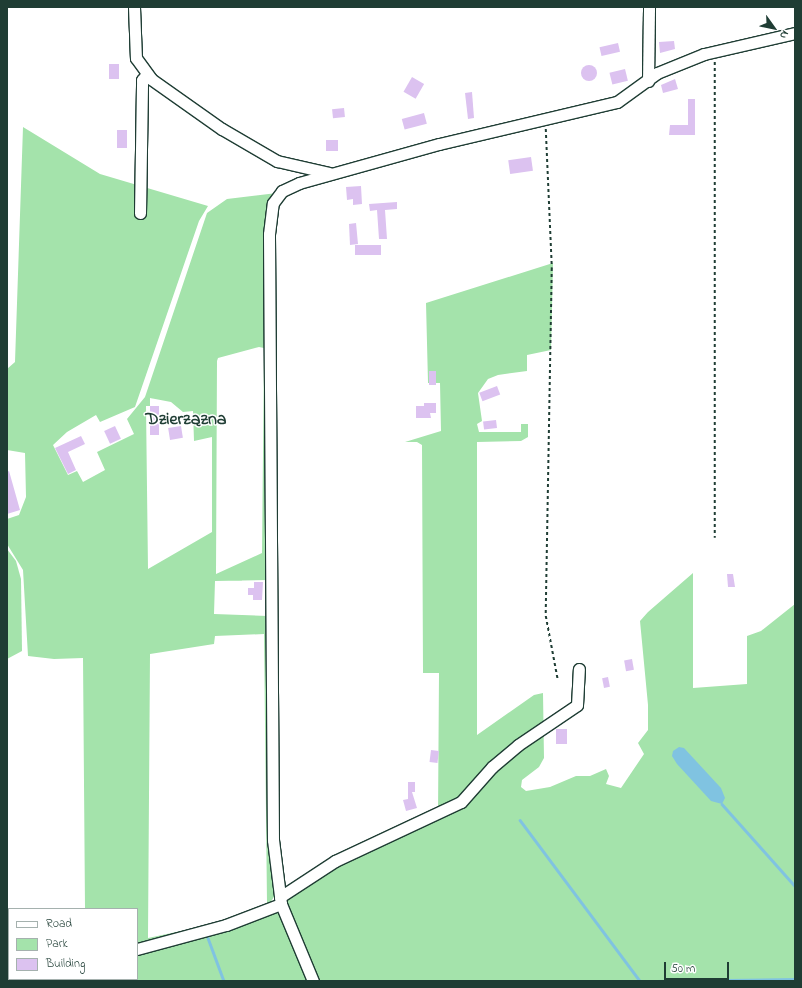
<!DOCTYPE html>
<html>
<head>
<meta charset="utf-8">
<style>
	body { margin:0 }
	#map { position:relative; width:802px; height:988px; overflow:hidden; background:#fff; font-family:"Indie Flower",sans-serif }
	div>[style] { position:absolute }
	.green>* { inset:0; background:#a4e3ab }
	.water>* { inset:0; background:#80c3e1 }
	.stream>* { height:2.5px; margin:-1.25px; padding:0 1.25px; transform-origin:1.25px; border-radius:1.25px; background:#80c3e1 }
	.building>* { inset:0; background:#dcc2f0; transform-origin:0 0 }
	.round { border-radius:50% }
	.path>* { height:1.5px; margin-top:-0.75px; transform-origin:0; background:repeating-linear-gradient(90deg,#1f3d34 0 3px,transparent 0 6px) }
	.roads { filter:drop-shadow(1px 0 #1f3d34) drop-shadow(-1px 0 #1f3d34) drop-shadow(0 1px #1f3d34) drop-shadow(0 -1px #1f3d34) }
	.minor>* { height:11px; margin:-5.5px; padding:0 5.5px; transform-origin:5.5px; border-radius:5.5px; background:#fff }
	span { translate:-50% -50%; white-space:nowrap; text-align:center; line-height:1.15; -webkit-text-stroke:3px #fff; paint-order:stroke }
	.quarter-label { font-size:18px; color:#1f3d34; font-weight:700 }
	.frame { position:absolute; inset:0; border:8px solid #1f3d34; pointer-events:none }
	.legend { position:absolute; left:8px; top:908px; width:130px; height:72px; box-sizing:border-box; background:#fff; border:1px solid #a5b1ae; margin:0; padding:5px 7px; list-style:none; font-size:12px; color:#1f3d34 }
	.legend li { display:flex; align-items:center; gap:8px; height:20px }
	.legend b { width:20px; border:1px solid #a5b1ae }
	.north { position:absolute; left:754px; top:8px; width:40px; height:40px; -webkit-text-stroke:3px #fff; paint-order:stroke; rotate:123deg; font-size:11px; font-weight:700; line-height:16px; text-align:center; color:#1f3d34 }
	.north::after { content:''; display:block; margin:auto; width:14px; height:18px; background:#1f3d34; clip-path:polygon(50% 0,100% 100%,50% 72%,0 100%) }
	.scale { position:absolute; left:664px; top:962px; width:65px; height:18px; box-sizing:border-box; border:2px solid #1f3d34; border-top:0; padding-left:5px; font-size:12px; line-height:14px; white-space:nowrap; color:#1f3d34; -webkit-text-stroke:3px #fff; paint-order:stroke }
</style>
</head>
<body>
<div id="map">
	<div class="green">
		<div style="clip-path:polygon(evenodd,23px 127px,100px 174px,208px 206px,199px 221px,135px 407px,100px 422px,96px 415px,67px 432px,53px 445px,68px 475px,77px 471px,83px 482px,105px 470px,97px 452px,134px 434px,127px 419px,145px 397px,207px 213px,227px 199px,277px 193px,271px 202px,269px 580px,215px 581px,214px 614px,267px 616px,275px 895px,269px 905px,259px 910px,137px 947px,137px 909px,85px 909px,83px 658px,54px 659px,28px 656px,23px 570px,7px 544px,7px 519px,19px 515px,26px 497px,25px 453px,7px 450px,7px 369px,15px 362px,23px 127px,259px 347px,264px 348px,264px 355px,262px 553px,216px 574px,217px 361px,218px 358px,259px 347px,23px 127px,150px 398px,171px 402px,183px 412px,193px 411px,194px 441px,212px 437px,212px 532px,148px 569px,146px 406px,150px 406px,150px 398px,23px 127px,264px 634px,267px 903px,214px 924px,148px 938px,150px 654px,214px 644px,215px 636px,264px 634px)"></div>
		<div style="clip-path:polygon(553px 263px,551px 350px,527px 355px,527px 371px,498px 375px,488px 379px,478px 393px,482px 421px,477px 424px,479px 432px,521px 432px,521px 424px,528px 424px,528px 437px,521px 441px,477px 442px,477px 735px,534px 695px,543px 693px,544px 758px,539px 767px,522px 780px,521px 787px,526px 791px,550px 787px,576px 776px,590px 776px,606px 769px,609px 776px,606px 784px,621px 788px,644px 754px,638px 743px,648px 730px,648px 705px,640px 621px,648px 612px,693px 573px,693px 688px,747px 684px,747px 636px,761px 631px,795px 604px,795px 981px,317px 981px,285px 901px,321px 872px,438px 817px,439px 673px,423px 673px,422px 445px,417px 442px,405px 442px,441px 431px,440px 383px,428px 383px,426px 303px)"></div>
		<div style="clip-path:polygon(7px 549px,16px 561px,21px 579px,22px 651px,7px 659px)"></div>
		<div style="clip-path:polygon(274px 912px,280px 914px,311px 981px,64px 981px,137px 979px,137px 952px)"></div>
	</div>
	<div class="water">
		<div style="clip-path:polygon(679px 747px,684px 748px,721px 788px,725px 798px,722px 804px,711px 801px,677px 764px,672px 756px,673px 751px)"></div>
	</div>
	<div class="stream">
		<div style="left:722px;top:804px;width:110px;rotate:48.3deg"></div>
		<div style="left:520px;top:820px;width:201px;rotate:53.3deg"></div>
		<div style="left:208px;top:938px;width:46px;rotate:69.6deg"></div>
		<div style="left:657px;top:981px;width:138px;rotate:-0.8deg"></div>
	</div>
	<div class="building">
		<div style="clip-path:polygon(674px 41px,675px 49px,660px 53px,659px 42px)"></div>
		<div style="left:618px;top:43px;width:9px;height:19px;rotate:77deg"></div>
		<div style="left:109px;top:64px;width:10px;height:15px"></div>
		<div class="round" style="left:581px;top:65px;width:16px;height:16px"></div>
		<div style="left:625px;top:69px;width:12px;height:16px;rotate:76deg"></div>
		<div style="left:412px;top:77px;width:14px;height:17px;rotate:30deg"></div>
		<div style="clip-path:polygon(675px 79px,678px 89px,663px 93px,661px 85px)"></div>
		<div style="clip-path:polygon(472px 92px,474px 118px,468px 119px,465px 93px)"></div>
		<div style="clip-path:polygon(688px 99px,695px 99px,695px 135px,669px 135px,670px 125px,688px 125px)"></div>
		<div style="left:344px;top:108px;width:9px;height:12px;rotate:84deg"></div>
		<div style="left:424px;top:113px;width:11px;height:23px;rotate:75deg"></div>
		<div style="left:117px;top:130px;width:10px;height:18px"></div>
		<div style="left:326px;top:140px;width:12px;height:11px"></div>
		<div style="left:531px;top:157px;width:14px;height:23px;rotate:82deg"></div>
		<div style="clip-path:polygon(361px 186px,362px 204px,353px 205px,353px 199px,347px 200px,346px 187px)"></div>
		<div style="clip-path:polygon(397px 202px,397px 209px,385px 210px,387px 239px,379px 239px,377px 210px,370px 211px,369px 204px)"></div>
		<div style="clip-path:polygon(356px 223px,358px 244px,350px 245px,349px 224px)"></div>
		<div style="left:381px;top:245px;width:10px;height:26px;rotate:90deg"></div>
		<div style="left:429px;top:371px;width:7px;height:14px"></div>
		<div style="left:497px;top:386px;width:9px;height:19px;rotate:69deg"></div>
		<div style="clip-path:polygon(424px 403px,436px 403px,436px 413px,430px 413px,431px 418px,416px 418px,416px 406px,424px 406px)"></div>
		<div style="left:150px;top:406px;width:9px;height:29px"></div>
		<div style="left:496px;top:420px;width:8px;height:13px;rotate:83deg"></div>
		<div style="left:115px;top:426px;width:14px;height:12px;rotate:65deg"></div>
		<div style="left:181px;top:426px;width:12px;height:13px;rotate:81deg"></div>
		<div style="clip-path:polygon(81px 436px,85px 444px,68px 452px,76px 470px,68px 474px,55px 448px)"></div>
		<div style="clip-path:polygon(9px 471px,20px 510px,7px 514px,7px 472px)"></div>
		<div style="clip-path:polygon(727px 574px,733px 574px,735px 587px,728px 587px)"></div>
		<div style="clip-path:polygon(254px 582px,263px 582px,262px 600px,253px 600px,253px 595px,248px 595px,248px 588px,254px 588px)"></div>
		<div style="left:632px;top:659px;width:11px;height:8px;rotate:80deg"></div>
		<div style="left:608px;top:677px;width:10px;height:6px;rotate:79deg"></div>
		<div style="left:556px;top:729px;width:11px;height:15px"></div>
		<div style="left:431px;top:750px;width:8px;height:12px;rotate:7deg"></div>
		<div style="clip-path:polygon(408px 782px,415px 782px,415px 792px,412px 792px,417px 808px,406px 811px,403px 800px,408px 799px)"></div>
	</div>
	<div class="path">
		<div style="left:715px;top:62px;width:476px;rotate:90deg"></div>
		<div style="left:546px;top:129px;width:139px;rotate:87.5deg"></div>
		<div style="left:552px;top:268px;width:348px;rotate:91deg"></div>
		<div style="left:546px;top:616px;width:65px;rotate:79.4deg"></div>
	</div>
	<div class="roads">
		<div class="minor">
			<div style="left:134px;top:7px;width:51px;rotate:87.8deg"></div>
			<div style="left:136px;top:58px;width:26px;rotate:54deg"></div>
			<div style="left:151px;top:79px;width:87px;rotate:35.2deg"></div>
			<div style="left:222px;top:129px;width:64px;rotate:30.2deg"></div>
			<div style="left:277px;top:161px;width:53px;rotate:13deg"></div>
			<div style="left:648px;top:81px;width:74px;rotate:-89.2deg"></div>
			<div style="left:140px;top:213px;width:133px;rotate:-89.1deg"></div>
			<div style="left:142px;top:80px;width:6px;rotate:-51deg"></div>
			<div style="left:280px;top:897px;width:66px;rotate:-33.2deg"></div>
			<div style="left:335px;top:861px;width:139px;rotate:-25.1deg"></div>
			<div style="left:461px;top:802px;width:47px;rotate:-48.5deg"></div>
			<div style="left:492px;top:767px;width:34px;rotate:-40deg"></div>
			<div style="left:518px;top:745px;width:71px;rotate:-34.1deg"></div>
			<div style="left:577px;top:705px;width:36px;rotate:-87deg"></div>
			<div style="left:137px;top:949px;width:92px;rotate:-15.1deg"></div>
			<div style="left:226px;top:925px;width:59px;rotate:-20.9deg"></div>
			<div style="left:56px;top:981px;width:6px;rotate:-18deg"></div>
			<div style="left:313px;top:981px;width:83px;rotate:-112.6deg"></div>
			<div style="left:281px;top:904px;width:64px;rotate:-97.1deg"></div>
			<div style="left:273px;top:840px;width:606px;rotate:-90.38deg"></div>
			<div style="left:269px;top:234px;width:31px;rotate:-83deg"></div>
			<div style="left:273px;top:203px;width:15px;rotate:-53deg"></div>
			<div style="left:282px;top:191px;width:19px;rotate:-25deg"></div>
			<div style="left:299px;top:183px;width:145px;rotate:-15.6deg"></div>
			<div style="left:439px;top:144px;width:183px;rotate:-13.3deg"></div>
			<div style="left:617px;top:102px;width:49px;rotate:-35.9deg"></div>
			<div style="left:657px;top:73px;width:51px;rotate:-22deg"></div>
			<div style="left:704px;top:54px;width:93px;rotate:-13deg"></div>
		</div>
	</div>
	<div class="quarter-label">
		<span style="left:186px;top:420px">Dzierzązna</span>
	</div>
	<div class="frame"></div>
	<ul class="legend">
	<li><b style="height:5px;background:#fff"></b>Road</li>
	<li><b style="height:11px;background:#a4e3ab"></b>Park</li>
	<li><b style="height:11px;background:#dcc2f0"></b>Building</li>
	</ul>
	<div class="north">N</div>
	<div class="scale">50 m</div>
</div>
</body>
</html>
